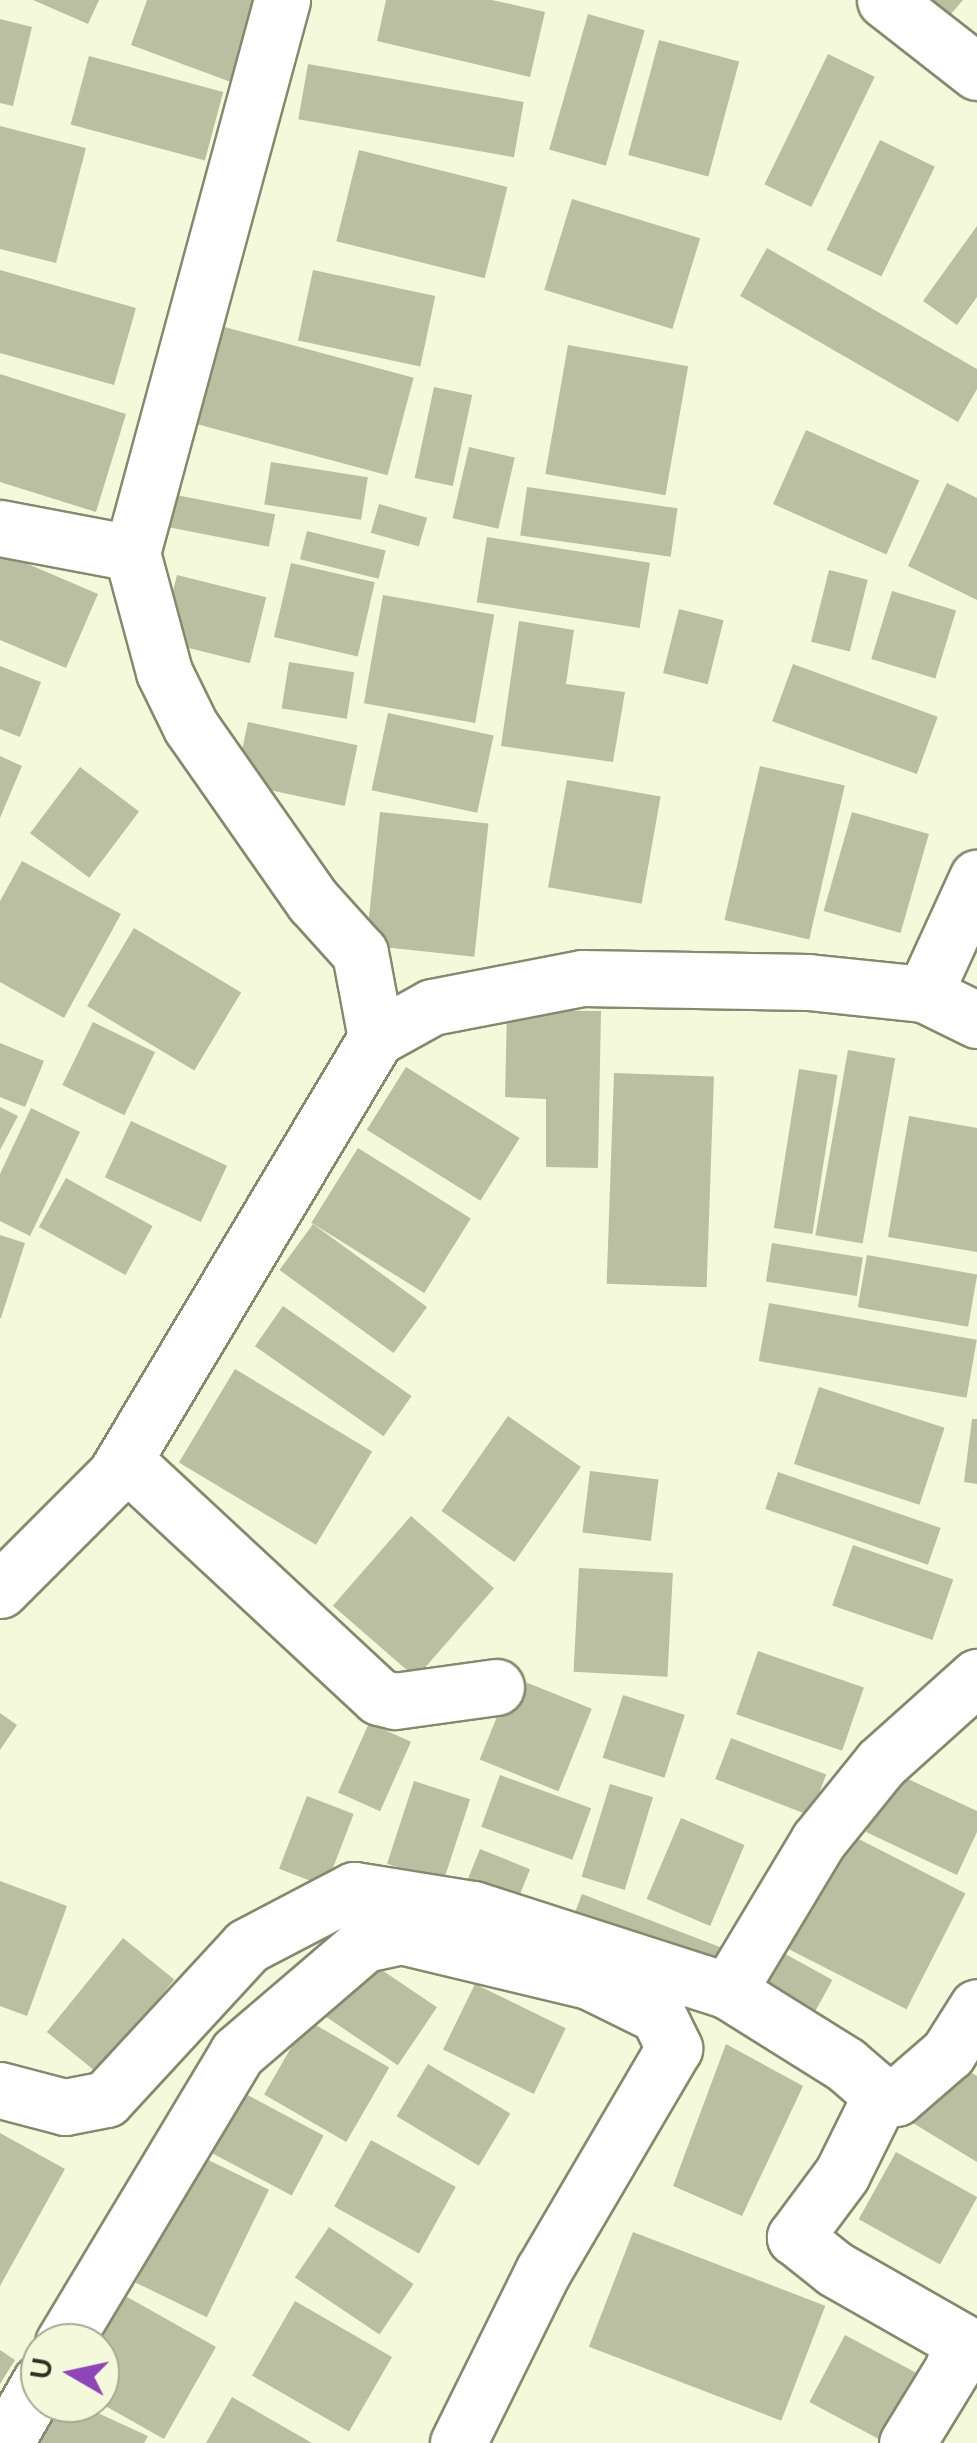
<!DOCTYPE html>
<html>
<head>
<meta charset="utf-8">
<style>
	body { margin:0 }
	#map { position:relative; width:977px; height:2443px; overflow:hidden; background:#f5f9db; font-family:Raleway,sans-serif }
	div>[style] { position:absolute }
	.building>* { inset:0; background:#bbbfa2; transform-origin:0 0 }
	.roads { filter:drop-shadow(2px 0 #86896e) drop-shadow(-2px 0 #86896e) drop-shadow(0 2px #86896e) drop-shadow(0 -2px #86896e) }
	.minor>* { height:55px; margin:-27.5px; padding:0 27.5px; transform-origin:27.5px; border-radius:27.5px; background:#fff }
	span { translate:-50% -50%; white-space:nowrap; text-align:center; line-height:1.15; -webkit-text-stroke:8px #f5f9db; paint-order:stroke }
	.north { position:absolute; left:20px; top:2323px; width:100px; height:100px; box-sizing:border-box; background:#f5f9db; border:2px solid #a6a993; border-radius:50%; rotate:279deg; font-size:28px; font-weight:700; line-height:40px; text-align:center; color:#303126 }
	.north::after { content:''; display:block; margin:auto; width:35px; height:45px; background:#8f45b7; clip-path:polygon(50% 0,100% 100%,50% 72%,0 100%) }
</style>
</head>
<body>
<div id="map">
	<div class="building">
		<div style="clip-path:polygon(33px 0,99px 0,88px 24px)"></div>
		<div style="clip-path:polygon(147px 0,277px 0,247px 88px,131px 45px)"></div>
		<div style="clip-path:polygon(386px 0,492px 0,545px 12px,530px 77px,377px 41px)"></div>
		<div style="clip-path:polygon(907px 0,963px 0,939px 28px)"></div>
		<div style="left:588px;top:14px;width:59px;height:141px;rotate:16deg"></div>
		<div style="clip-path:polygon(0 19px,32px 27px,13px 106px,0 103px)"></div>
		<div style="left:659px;top:40px;width:83px;height:119px;rotate:15deg"></div>
		<div style="left:828px;top:54px;width:52px;height:145px;rotate:26deg"></div>
		<div style="left:89px;top:56px;width:139px;height:71px;rotate:15deg"></div>
		<div style="left:308px;top:64px;width:219px;height:56px;rotate:10deg"></div>
		<div style="clip-path:polygon(0 126px,86px 148px,56px 263px,0 249px)"></div>
		<div style="left:880px;top:140px;width:61px;height:122px;rotate:26deg"></div>
		<div style="left:359px;top:150px;width:153px;height:94px;rotate:14deg"></div>
		<div style="left:572px;top:199px;width:134px;height:95px;rotate:17deg"></div>
		<div style="clip-path:polygon(977px 226px,977px 297px,957px 325px,923px 301px)"></div>
		<div style="clip-path:polygon(767px 248px,977px 369px,977px 389px,958px 422px,740px 296px)"></div>
		<div style="clip-path:polygon(0 270px,136px 308px,114px 385px,0 353px)"></div>
		<div style="left:313px;top:270px;width:125px;height:72px;rotate:12deg"></div>
		<div style="left:206px;top:322px;width:215px;height:101px;rotate:15deg"></div>
		<div style="left:568px;top:345px;width:122px;height:131px;rotate:10deg"></div>
		<div style="clip-path:polygon(0 374px,126px 414px,96px 512px,0 482px)"></div>
		<div style="left:434px;top:387px;width:39px;height:93px;rotate:12deg"></div>
		<div style="left:806px;top:430px;width:124px;height:81px;rotate:24deg"></div>
		<div style="left:469px;top:447px;width:47px;height:73px;rotate:13deg"></div>
		<div style="left:271px;top:462px;width:98px;height:43px;rotate:9deg"></div>
		<div style="clip-path:polygon(947px 483px,977px 498px,977px 600px,908px 566px)"></div>
		<div style="left:527px;top:487px;width:152px;height:49px;rotate:8deg"></div>
		<div style="left:176px;top:495px;width:101px;height:33px;rotate:11deg"></div>
		<div style="left:379px;top:504px;width:50px;height:30px;rotate:16deg"></div>
		<div style="left:307px;top:531px;width:81px;height:29px;rotate:14deg"></div>
		<div style="left:487px;top:537px;width:165px;height:66px;rotate:9deg"></div>
		<div style="clip-path:polygon(0 552px,98px 594px,66px 668px,0 640px)"></div>
		<div style="left:291px;top:563px;width:86px;height:76px;rotate:13deg"></div>
		<div style="left:829px;top:570px;width:40px;height:74px;rotate:14deg"></div>
		<div style="left:177px;top:575px;width:92px;height:68px;rotate:14deg"></div>
		<div style="left:892px;top:591px;width:67px;height:71px;rotate:17deg"></div>
		<div style="left:383px;top:595px;width:113px;height:110px;rotate:10deg"></div>
		<div style="left:679px;top:609px;width:46px;height:66px;rotate:14deg"></div>
		<div style="clip-path:polygon(519px 621px,574px 630px,566px 684px,625px 692px,613px 762px,501px 746px)"></div>
		<div style="left:289px;top:662px;width:66px;height:47px;rotate:9deg"></div>
		<div style="left:793px;top:664px;width:154px;height:61px;rotate:20deg"></div>
		<div style="clip-path:polygon(0 666px,41px 682px,20px 737px,0 729px)"></div>
		<div style="left:388px;top:713px;width:108px;height:79px;rotate:12deg"></div>
		<div style="left:248px;top:722px;width:112px;height:62px;rotate:12deg"></div>
		<div style="clip-path:polygon(0 756px,22px 766px,0 818px)"></div>
		<div style="left:760px;top:766px;width:87px;height:158px;rotate:13deg"></div>
		<div style="left:80px;top:767px;width:74px;height:83px;rotate:37deg"></div>
		<div style="left:567px;top:780px;width:95px;height:109px;rotate:10deg"></div>
		<div style="left:380px;top:812px;width:109px;height:134px;rotate:6deg"></div>
		<div style="left:852px;top:812px;width:80px;height:103px;rotate:16deg"></div>
		<div style="clip-path:polygon(22px 861px,121px 914px,64px 1018px,0 982px,0 901px)"></div>
		<div style="left:134px;top:928px;width:125px;height:91px;rotate:31deg"></div>
		<div style="clip-path:polygon(507px 1010px,601px 1011px,598px 1168px,546px 1167px,546px 1099px,505px 1097px)"></div>
		<div style="left:93px;top:1022px;width:69px;height:70px;rotate:26deg"></div>
		<div style="clip-path:polygon(0 1043px,44px 1061px,25px 1107px,0 1097px)"></div>
		<div style="left:848px;top:1050px;width:48px;height:188px;rotate:10deg"></div>
		<div style="left:406px;top:1067px;width:134px;height:74px;rotate:32deg"></div>
		<div style="left:799px;top:1069px;width:39px;height:161px;rotate:9deg"></div>
		<div style="left:614px;top:1073px;width:100px;height:211px;rotate:2deg"></div>
		<div style="clip-path:polygon(0 1107px,18px 1116px,0 1150px)"></div>
		<div style="clip-path:polygon(31px 1108px,80px 1132px,30px 1236px,0 1221px,0 1174px)"></div>
		<div style="clip-path:polygon(909px 1116px,977px 1128px,977px 1252px,888px 1237px)"></div>
		<div style="left:131px;top:1121px;width:106px;height:62px;rotate:25deg"></div>
		<div style="left:358px;top:1148px;width:133px;height:88px;rotate:32deg"></div>
		<div style="left:66px;top:1178px;width:99px;height:56px;rotate:29deg"></div>
		<div style="left:313px;top:1224px;width:141px;height:57px;rotate:36deg"></div>
		<div style="clip-path:polygon(0 1235px,25px 1243px,1px 1318px,0 1318px)"></div>
		<div style="left:772px;top:1243px;width:92px;height:39px;rotate:9deg"></div>
		<div style="left:867px;top:1255px;width:112px;height:53px;rotate:10deg"></div>
		<div style="left:769px;top:1303px;width:211px;height:59px;rotate:10deg"></div>
		<div style="left:283px;top:1306px;width:157px;height:49px;rotate:35deg"></div>
		<div style="left:235px;top:1369px;width:160px;height:109px;rotate:31deg"></div>
		<div style="left:819px;top:1387px;width:132px;height:81px;rotate:18deg"></div>
		<div style="left:508px;top:1416px;width:89px;height:116px;rotate:35deg"></div>
		<div style="clip-path:polygon(972px 1419px,977px 1419px,977px 1484px,964px 1482px)"></div>
		<div style="left:590px;top:1471px;width:69px;height:62px;rotate:7deg"></div>
		<div style="left:778px;top:1472px;width:172px;height:39px;rotate:19deg"></div>
		<div style="left:411px;top:1516px;width:110px;height:119px;rotate:41deg"></div>
		<div style="left:853px;top:1545px;width:106px;height:64px;rotate:19deg"></div>
		<div style="left:579px;top:1568px;width:94px;height:104px;rotate:3deg"></div>
		<div style="left:758px;top:1651px;width:112px;height:67px;rotate:19deg"></div>
		<div style="left:513px;top:1677px;width:85px;height:89px;rotate:22deg"></div>
		<div style="left:623px;top:1695px;width:65px;height:66px;rotate:18deg"></div>
		<div style="clip-path:polygon(0 1713px,17px 1725px,0 1750px)"></div>
		<div style="left:369px;top:1723px;width:46px;height:76px;rotate:24deg"></div>
		<div style="left:731px;top:1738px;width:102px;height:44px;rotate:21deg"></div>
		<div style="clip-path:polygon(895px 1773px,977px 1811px,977px 1832px,957px 1875px,866px 1832px)"></div>
		<div style="left:500px;top:1775px;width:97px;height:55px;rotate:20deg"></div>
		<div style="left:414px;top:1781px;width:59px;height:87px;rotate:18deg"></div>
		<div style="left:610px;top:1784px;width:45px;height:97px;rotate:17deg"></div>
		<div style="left:307px;top:1796px;width:50px;height:78px;rotate:21deg"></div>
		<div style="left:681px;top:1818px;width:69px;height:88px;rotate:23deg"></div>
		<div style="left:847px;top:1833px;width:133px;height:130px;rotate:27deg"></div>
		<div style="left:480px;top:1849px;width:54px;height:45px;rotate:22deg"></div>
		<div style="clip-path:polygon(0 1881px,67px 1906px,27px 2016px,0 2006px)"></div>
		<div style="left:582px;top:1894px;width:156px;height:33px;rotate:21deg"></div>
		<div style="left:123px;top:1938px;width:66px;height:121px;rotate:39deg"></div>
		<div style="left:780px;top:1951px;width:60px;height:48px;rotate:29deg"></div>
		<div style="left:364px;top:1958px;width:88px;height:70px;rotate:34deg"></div>
		<div style="left:475px;top:1984px;width:101px;height:73px;rotate:26deg"></div>
		<div style="left:307px;top:2020px;width:95px;height:86px;rotate:30deg"></div>
		<div style="clip-path:polygon(726px 2044px,803px 2086px,742px 2216px,673px 2186px)"></div>
		<div style="clip-path:polygon(923px 2044px,977px 2076px,977px 2162px,885px 2106px)"></div>
		<div style="left:428px;top:2064px;width:96px;height:61px;rotate:31deg"></div>
		<div style="left:238px;top:2090px;width:97px;height:68px;rotate:28deg"></div>
		<div style="clip-path:polygon(0 2133px,65px 2169px,0 2286px)"></div>
		<div style="left:371px;top:2140px;width:97px;height:76px;rotate:29deg"></div>
		<div style="left:896px;top:2152px;width:93px;height:77px;rotate:29deg"></div>
		<div style="left:198px;top:2155px;width:79px;height:142px;rotate:26deg"></div>
		<div style="left:329px;top:2227px;width:102px;height:61px;rotate:34deg"></div>
		<div style="left:633px;top:2232px;width:206px;height:123px;rotate:21deg"></div>
		<div style="clip-path:polygon(122px 2294px,216px 2347px,164px 2439px,100px 2403px,100px 2343px,94px 2343px)"></div>
		<div style="left:295px;top:2301px;width:112px;height:86px;rotate:30deg"></div>
		<div style="left:845px;top:2335px;width:89px;height:76px;rotate:28deg"></div>
		<div style="clip-path:polygon(0 2350px,15px 2360px,0 2384px)"></div>
		<div style="clip-path:polygon(232px 2397px,312px 2443px,206px 2443px)"></div>
		<div style="clip-path:polygon(54px 2403px,76px 2403px,148px 2436px,144px 2443px,36px 2443px)"></div>
	</div>
	<div class="roads">
		<div class="minor">
			<div style="left:885px;top:0;width:117px;rotate:38deg"></div>
			<div style="left:0;top:528px;width:134px;rotate:10.7deg"></div>
			<div style="left:132px;top:553px;width:123px;rotate:74.9deg"></div>
			<div style="left:164px;top:672px;width:61px;rotate:63.9deg"></div>
			<div style="left:191px;top:727px;width:213px;rotate:55deg"></div>
			<div style="left:313px;top:901px;width:70px;rotate:47.9deg"></div>
			<div style="left:360px;top:953px;width:86px;rotate:79.3deg"></div>
			<div style="left:132px;top:553px;width:573px;rotate:-74.82deg"></div>
			<div style="left:924px;top:994px;width:128px;rotate:-65.4deg"></div>
			<div style="left:124px;top:1460px;width:348px;rotate:42.9deg"></div>
			<div style="left:379px;top:1697px;width:16px;rotate:14deg"></div>
			<div style="left:395px;top:1701px;width:102px;rotate:-7.9deg"></div>
			<div style="left:0;top:1590px;width:163px;rotate:-45deg"></div>
			<div style="left:115px;top:1475px;width:509px;rotate:-59.15deg"></div>
			<div style="left:376px;top:1038px;width:64px;rotate:-29deg"></div>
			<div style="left:432px;top:1007px;width:153px;rotate:-10.9deg"></div>
			<div style="left:582px;top:978px;width:226px;rotate:1deg"></div>
			<div style="left:808px;top:982px;width:117px;rotate:5.9deg"></div>
			<div style="left:924px;top:994px;width:59px;rotate:26.1deg"></div>
			<div style="left:728px;top:1991px;width:175px;rotate:-59deg"></div>
			<div style="left:818px;top:1841px;width:100px;rotate:-51.1deg"></div>
			<div style="left:881px;top:1763px;width:129px;rotate:-41.9deg"></div>
			<div style="left:0;top:2090px;width:67px;rotate:14.7deg"></div>
			<div style="left:65px;top:2107px;width:42px;rotate:-11deg"></div>
			<div style="left:106px;top:2099px;width:208px;rotate:-47.3deg"></div>
			<div style="left:247px;top:1946px;width:121px;rotate:-27.6deg"></div>
			<div style="left:354px;top:1890px;width:121px;rotate:9.1deg"></div>
			<div style="left:473px;top:1909px;width:268px;rotate:17.8deg"></div>
			<div style="left:728px;top:1991px;width:138px;rotate:32deg"></div>
			<div style="left:845px;top:2064px;width:48px;rotate:40.7deg"></div>
			<div style="left:881px;top:2095px;width:88px;rotate:116.3deg"></div>
			<div style="left:842px;top:2174px;width:79px;rotate:126.7deg"></div>
			<div style="left:795px;top:2237px;width:51px;rotate:38.7deg"></div>
			<div style="left:835px;top:2269px;width:145px;rotate:29.7deg"></div>
			<div style="left:961px;top:2341px;width:28px;rotate:107deg"></div>
			<div style="left:953px;top:2368px;width:88px;rotate:121.5deg"></div>
			<div style="left:881px;top:2095px;width:15px;rotate:11deg"></div>
			<div style="left:896px;top:2098px;width:69px;rotate:-40.9deg"></div>
			<div style="left:948px;top:2053px;width:54px;rotate:-57.8deg"></div>
			<div style="left:63px;top:2343px;width:338px;rotate:-59deg"></div>
			<div style="left:237px;top:2053px;width:167px;rotate:-40.6deg"></div>
			<div style="left:364px;top:1944px;width:38px;rotate:-12deg"></div>
			<div style="left:401px;top:1936px;width:193px;rotate:13.5deg"></div>
			<div style="left:589px;top:1981px;width:77px;rotate:26.2deg"></div>
			<div style="left:658px;top:2015px;width:37px;rotate:64deg"></div>
			<div style="left:674px;top:2048px;width:259px;rotate:120.4deg"></div>
			<div style="left:543px;top:2271px;width:192px;rotate:116.3deg"></div>
			<div style="left:5px;top:2443px;width:70px;rotate:-60.2deg"></div>
		</div>
	</div>
	<div class="north">U</div>
</div>
</body>
</html>
